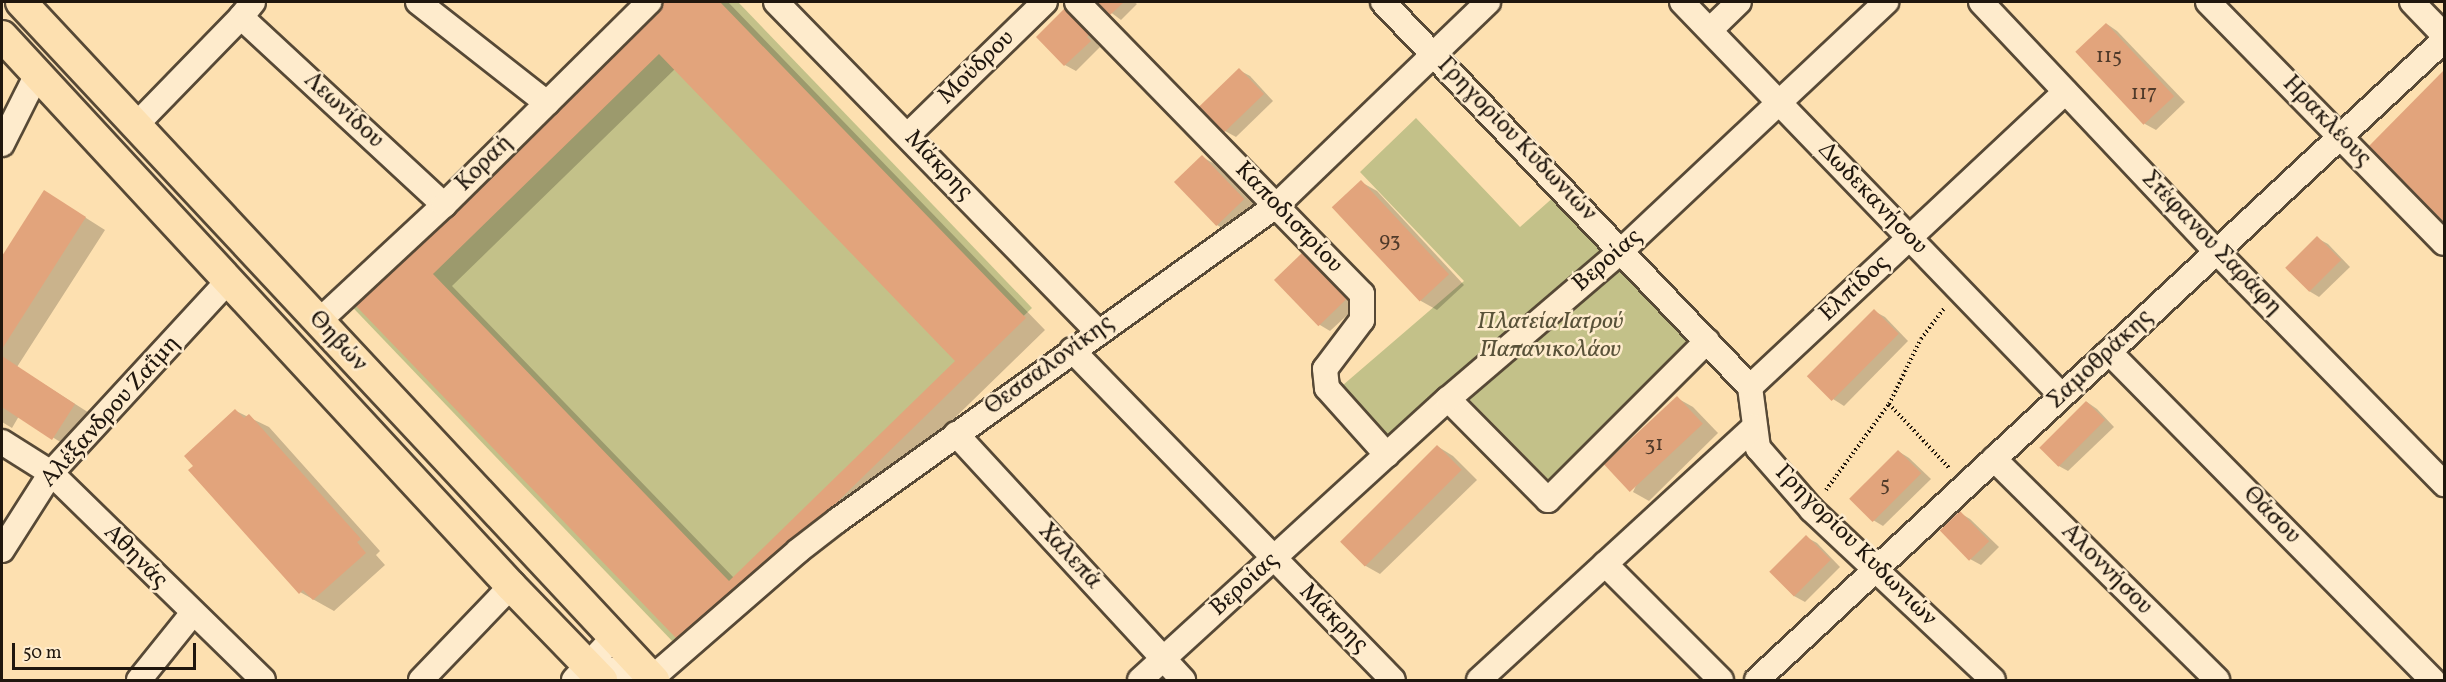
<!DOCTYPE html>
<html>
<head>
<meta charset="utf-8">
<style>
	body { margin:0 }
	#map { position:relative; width:2446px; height:682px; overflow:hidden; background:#fde0b0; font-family:Vollkorn,serif }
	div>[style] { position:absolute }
	.green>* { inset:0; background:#c3c189 }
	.shadow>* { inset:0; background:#0003 }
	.building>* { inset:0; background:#e2a47c; transform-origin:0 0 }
	.path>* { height:4px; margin-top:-2px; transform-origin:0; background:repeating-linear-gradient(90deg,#20170e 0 1.5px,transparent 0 4.5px) }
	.roads { filter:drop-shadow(2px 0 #574936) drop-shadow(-2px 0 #574936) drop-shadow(0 2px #574936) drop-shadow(0 -2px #574936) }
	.minor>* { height:24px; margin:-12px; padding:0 12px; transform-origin:12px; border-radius:12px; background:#feebcc }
	.major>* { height:30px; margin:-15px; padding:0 15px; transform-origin:15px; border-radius:15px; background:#fde0b0 }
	span { translate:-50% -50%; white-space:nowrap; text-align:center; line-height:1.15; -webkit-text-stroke:5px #feebcc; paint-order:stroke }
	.number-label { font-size:21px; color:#503a2a }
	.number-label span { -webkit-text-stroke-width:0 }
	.street-label { font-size:24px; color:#20170e }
	.park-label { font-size:24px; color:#595239; font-style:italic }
	.frame { position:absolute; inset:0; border:3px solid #20170e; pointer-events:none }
	.scale { position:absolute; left:12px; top:643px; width:184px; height:27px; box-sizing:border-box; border:3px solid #20170e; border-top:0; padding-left:8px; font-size:18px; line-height:21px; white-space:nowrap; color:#20170e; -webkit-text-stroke:4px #feebcc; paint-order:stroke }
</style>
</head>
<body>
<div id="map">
	<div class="green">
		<div style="clip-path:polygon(636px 2px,738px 2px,1032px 308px,675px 644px,337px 291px)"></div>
		<div style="clip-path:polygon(1416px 118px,1520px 227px,1556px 195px,1695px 341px,1550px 481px,1453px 383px,1392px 440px,1343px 385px,1464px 281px,1360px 172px)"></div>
	</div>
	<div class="shadow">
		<div style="clip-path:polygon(evenodd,664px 2px,728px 2px,1045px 330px,852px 518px,697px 648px,677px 637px,358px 306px,455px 216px,660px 13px,664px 2px,676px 68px,957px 361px,734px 578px,452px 286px,676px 68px)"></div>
		<div style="clip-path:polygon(1097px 2px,1134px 2px,1137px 4px,1121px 20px)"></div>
		<div style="clip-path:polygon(1065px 10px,1076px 16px,1099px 42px,1097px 44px,1100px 47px,1076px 71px,1065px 65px,1038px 37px)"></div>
		<div style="clip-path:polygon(2107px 24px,2117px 31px,2185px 102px,2156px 130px,2145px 124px)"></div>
		<div style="clip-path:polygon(1239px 70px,1250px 76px,1273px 101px,1236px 137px,1225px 131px,1201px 107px)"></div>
		<div style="clip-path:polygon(1202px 157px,1213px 163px,1254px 205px,1227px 231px,1217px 225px)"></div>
		<div style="clip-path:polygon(1361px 182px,1377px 191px,1464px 285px,1437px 310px,1421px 301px)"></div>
		<div style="clip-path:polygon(45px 192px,105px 230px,17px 367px,94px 416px,73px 450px,19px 416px,12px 428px,2px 422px,2px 259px)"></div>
		<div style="clip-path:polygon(2317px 238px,2328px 244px,2350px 267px,2319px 297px,2309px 291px)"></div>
		<div style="clip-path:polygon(1302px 255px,1313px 261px,1357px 306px,1330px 331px,1320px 325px)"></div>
		<div style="clip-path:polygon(1874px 311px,1885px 317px,1908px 341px,1844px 406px,1833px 399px)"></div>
		<div style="clip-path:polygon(1677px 398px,1693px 407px,1718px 433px,1649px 501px,1633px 492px)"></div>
		<div style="clip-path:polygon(2087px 402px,2097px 409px,2114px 427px,2068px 471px,2057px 465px)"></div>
		<div style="clip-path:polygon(236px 411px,269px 427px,380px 551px,376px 555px,385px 565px,334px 611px,300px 592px)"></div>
		<div style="clip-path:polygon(1437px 446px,1453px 456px,1477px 480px,1380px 574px,1364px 565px)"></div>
		<div style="clip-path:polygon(1898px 451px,1909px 458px,1931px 479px,1883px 526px,1873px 520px)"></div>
		<div style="clip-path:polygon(1960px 513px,1970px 519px,1999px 547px,1981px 565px,1970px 559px)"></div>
		<div style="clip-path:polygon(1806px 537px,1817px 543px,1840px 567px,1805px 602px,1794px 596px,1771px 572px)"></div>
	</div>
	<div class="building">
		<div style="clip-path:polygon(evenodd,663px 2px,720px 2px,1026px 318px,832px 507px,789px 540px,676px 638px,356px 306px,454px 215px,659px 12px,663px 2px,659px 54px,955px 361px,729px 581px,433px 274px,659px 54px)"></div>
		<div style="clip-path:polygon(1096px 2px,1124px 2px,1110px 15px)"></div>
		<div style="clip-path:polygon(1065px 8px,1089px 35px,1087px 37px,1091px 41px,1064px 66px,1036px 37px)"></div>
		<div style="left:2106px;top:23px;width:100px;height:42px;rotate:47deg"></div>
		<div style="left:1239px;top:68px;width:36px;height:56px;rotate:46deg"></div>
		<div style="clip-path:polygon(2445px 69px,2445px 223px,2369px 146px)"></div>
		<div style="left:1202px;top:155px;width:61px;height:39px;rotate:46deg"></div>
		<div style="left:1361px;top:180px;width:129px;height:40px;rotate:47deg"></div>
		<div style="clip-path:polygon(44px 190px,86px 217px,2px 349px,2px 256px)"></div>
		<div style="left:2317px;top:236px;width:34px;height:45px;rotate:45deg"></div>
		<div style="left:1302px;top:253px;width:64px;height:39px;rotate:46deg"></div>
		<div style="left:1874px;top:309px;width:35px;height:95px;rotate:45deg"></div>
		<div style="clip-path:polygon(2px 356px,75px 404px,52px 440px,2px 407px)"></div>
		<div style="left:1677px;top:396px;width:38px;height:100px;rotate:47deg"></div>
		<div style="left:2086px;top:401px;width:27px;height:66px;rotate:45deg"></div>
		<div style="clip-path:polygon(235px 409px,244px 418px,249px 414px,361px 539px,357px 542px,366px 553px,313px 600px,303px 590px,299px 594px,188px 470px,193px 466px,184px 456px)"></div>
		<div style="left:1437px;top:445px;width:35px;height:137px;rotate:45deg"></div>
		<div style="left:1898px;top:450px;width:33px;height:69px;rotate:45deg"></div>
		<div style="left:1960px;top:511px;width:42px;height:28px;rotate:46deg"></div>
		<div style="left:1806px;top:535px;width:35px;height:52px;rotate:45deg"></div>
	</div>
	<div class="path">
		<div style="left:1889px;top:404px;width:89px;rotate:46.8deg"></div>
		<div style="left:1826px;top:490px;width:107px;rotate:-53.8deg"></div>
		<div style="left:1889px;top:404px;width:72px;rotate:-63.8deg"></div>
		<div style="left:1921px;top:339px;width:39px;rotate:-53deg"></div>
	</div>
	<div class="roads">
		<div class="minor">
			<div style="left:418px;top:2px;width:164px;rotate:38.1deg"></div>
			<div style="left:776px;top:2px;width:461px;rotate:45.7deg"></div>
			<div style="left:1077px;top:2px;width:408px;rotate:45.7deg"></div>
			<div style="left:1362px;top:294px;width:26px;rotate:90deg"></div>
			<div style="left:1362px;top:320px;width:61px;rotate:127.1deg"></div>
			<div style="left:1325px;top:369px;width:19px;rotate:84deg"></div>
			<div style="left:1327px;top:388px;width:90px;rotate:48.2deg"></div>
			<div style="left:1383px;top:2px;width:532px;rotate:46.37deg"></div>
			<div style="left:1750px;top:387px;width:62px;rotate:82.5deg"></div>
			<div style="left:1758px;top:448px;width:82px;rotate:48.9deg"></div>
			<div style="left:1812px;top:510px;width:248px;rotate:43.2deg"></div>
			<div style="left:1682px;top:2px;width:547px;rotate:46.04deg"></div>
			<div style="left:1981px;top:2px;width:344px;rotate:46.7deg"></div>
			<div style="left:2217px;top:252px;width:325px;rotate:45.6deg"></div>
			<div style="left:2208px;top:2px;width:337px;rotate:45.6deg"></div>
			<div style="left:2412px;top:2px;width:46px;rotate:45.9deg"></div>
			<div style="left:241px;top:17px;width:277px;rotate:42.8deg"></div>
			<div style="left:1710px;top:30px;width:40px;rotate:-44deg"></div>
			<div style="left:136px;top:125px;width:151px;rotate:-45.8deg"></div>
			<div style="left:241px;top:17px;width:19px;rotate:-51deg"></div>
			<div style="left:908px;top:135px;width:191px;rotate:-44.2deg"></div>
			<div style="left:2px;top:144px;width:78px;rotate:-63.4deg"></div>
			<div style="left:318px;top:322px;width:172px;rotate:-42.9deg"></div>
			<div style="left:444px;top:205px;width:289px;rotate:-44.7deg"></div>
			<div style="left:1072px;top:350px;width:460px;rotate:45.8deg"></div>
			<div style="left:2109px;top:352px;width:461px;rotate:45.4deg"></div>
			<div style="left:1750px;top:387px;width:432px;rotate:-43.1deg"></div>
			<div style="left:1448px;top:399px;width:142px;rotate:45.3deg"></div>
			<div style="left:1548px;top:500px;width:225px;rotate:-45deg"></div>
			<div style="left:956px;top:434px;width:335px;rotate:47.3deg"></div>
			<div style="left:2px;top:442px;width:58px;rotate:32.3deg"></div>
			<div style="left:51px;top:473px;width:296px;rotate:44.3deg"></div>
			<div style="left:1994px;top:459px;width:314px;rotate:44.7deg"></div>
			<div style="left:2px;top:550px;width:91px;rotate:-57.5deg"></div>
			<div style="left:51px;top:473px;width:263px;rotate:-47.3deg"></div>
			<div style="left:1605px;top:564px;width:164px;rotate:45deg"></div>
			<div style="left:588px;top:665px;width:65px;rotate:11.5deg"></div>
			<div style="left:652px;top:678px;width:194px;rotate:-41deg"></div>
			<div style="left:798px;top:551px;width:51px;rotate:-37.8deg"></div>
			<div style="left:838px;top:520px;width:540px;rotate:-35.66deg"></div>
			<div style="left:1277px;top:205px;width:293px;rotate:-43.9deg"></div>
			<div style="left:139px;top:680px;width:85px;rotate:-51.2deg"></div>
			<div style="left:421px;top:680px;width:130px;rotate:-46.2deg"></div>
			<div style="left:574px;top:680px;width:57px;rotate:-47.1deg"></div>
			<div style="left:1140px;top:680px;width:417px;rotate:-42.4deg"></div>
			<div style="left:1448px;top:399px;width:228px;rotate:-40.5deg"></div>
			<div style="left:1621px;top:251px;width:364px;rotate:-43.2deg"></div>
			<div style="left:1479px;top:680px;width:374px;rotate:-42.6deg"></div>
			<div style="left:1757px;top:680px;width:939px;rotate:-42.97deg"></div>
		</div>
		<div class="major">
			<div style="left:21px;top:2px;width:928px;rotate:46.97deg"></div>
			<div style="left:2px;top:36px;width:749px;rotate:47.22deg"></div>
			<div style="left:511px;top:586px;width:131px;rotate:45.9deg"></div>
		</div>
	</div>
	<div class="number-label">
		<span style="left:2109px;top:57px">115</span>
		<span style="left:2144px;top:94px">117</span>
		<span style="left:1390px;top:241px">93</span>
		<span style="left:1654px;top:445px">31</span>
		<span style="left:1885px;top:485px">5</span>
	</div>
	<div class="street-label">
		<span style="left:977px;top:68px;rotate:-44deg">Μούδρου</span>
		<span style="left:343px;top:111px;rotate:43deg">Λεωνίδου</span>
		<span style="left:2326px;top:122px;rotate:46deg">Ηρακλέους</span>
		<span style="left:1516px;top:140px;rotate:46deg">Γρηγορίου Κυδωνιών</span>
		<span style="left:485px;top:164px;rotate:-45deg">Κοραή</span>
		<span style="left:938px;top:166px;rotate:46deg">Μάκρης</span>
		<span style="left:1872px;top:199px;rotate:46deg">Δωδεκανήσου</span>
		<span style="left:1288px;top:218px;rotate:46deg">Καποδιστρίου</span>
		<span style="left:2211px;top:244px;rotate:46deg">Στέφανου Σαράφη</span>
		<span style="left:1608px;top:261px;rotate:-41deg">Βεροίας</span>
		<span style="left:1855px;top:289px;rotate:-43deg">Ελπίδος</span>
		<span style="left:337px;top:342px;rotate:47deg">Θηβών</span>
		<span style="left:2101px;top:360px;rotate:-43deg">Σαμοθράκης</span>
		<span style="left:1050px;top:366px;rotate:-36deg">Θεσσαλονίκης</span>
		<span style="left:111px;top:412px;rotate:-48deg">Αλέξανδρου Ζαΐμη</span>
		<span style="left:2271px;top:516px;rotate:45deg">Θάσου</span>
		<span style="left:1855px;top:546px;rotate:45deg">Γρηγορίου Κυδωνιών</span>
		<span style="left:135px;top:557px;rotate:45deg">Αθηνάς</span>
		<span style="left:1069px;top:557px;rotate:47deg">Χαλεπά</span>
		<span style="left:2106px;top:570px;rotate:45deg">Αλοννήσου</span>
		<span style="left:1245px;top:585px;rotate:-42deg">Βεροίας</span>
		<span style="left:1333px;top:619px;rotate:45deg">Μάκρης</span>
	</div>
	<div class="park-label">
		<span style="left:1550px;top:337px">Πλατεία Ιατρού<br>Παπανικολάου</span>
	</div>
	<div class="frame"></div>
	<div class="scale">50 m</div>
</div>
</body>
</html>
